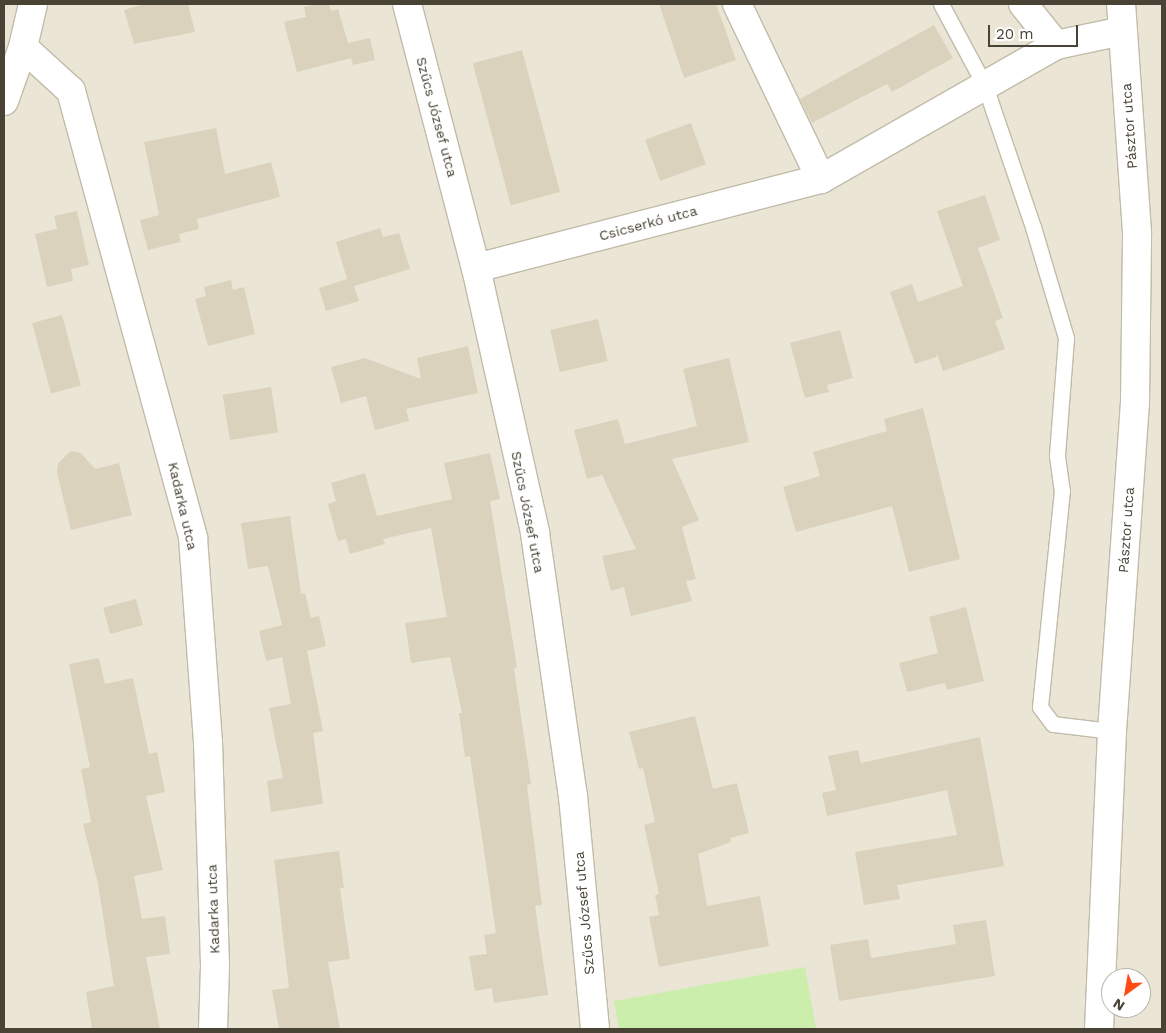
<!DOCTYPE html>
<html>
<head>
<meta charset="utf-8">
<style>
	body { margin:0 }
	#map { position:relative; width:1166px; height:1033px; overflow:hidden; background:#f5f2e7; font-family:"Work Sans",sans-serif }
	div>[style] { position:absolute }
	.residential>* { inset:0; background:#eae5d5 }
	.green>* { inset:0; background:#cbeeac }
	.building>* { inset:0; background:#dbd2be; transform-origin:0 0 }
	.roads { filter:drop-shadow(1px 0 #c2bba9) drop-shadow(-1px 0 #c2bba9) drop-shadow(0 1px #c2bba9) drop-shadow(0 -1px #c2bba9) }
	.lane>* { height:15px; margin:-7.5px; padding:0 7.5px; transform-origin:7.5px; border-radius:7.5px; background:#fff }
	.street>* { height:28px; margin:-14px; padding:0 14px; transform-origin:14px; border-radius:14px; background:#fff }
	span { translate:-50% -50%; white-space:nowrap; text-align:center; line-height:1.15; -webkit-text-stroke:4px #fff; paint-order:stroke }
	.street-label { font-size:14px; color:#494335 }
	.frame { position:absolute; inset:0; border:5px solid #494335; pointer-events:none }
	.north { position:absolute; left:1101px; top:968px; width:50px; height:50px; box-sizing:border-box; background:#fff; border:1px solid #b6b4ae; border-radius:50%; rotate:212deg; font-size:14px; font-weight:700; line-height:20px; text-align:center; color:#494335 }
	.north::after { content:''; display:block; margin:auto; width:18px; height:22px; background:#ff4b14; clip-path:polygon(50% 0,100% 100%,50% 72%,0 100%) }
	.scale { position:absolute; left:988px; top:25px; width:90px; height:22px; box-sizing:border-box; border:2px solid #494335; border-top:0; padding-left:6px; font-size:15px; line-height:18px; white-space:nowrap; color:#494335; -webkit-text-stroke:4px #fff; paint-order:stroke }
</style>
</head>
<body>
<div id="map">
	<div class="residential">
		<div style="clip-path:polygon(evenodd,4px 4px,1162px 4px,1162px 1029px,4px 1029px,4px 4px,1111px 978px,1141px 978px,1141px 1008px,1111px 1008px,1111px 978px)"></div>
	</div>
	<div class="green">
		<div style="clip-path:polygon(805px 967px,816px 1029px,619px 1029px,614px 1001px)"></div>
	</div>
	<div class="building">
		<div style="clip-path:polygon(144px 4px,188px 4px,195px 32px,134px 44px,124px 10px)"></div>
		<div style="clip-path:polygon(318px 4px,329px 4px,331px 11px,338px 9px,348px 43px,370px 38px,375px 60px,353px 65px,351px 58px,297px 72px,284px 22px,306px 17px,304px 7px)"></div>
		<div style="clip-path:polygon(659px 4px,716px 4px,736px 60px,684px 78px)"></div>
		<div style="clip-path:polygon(934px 25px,953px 58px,892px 92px,887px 84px,812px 123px,800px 99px)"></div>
		<div style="left:522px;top:50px;width:147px;height:51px;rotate:75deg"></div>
		<div style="left:691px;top:123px;width:44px;height:49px;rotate:70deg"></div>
		<div style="clip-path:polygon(216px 128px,225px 174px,271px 162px,280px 197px,197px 219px,199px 229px,179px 234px,181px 242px,148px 250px,140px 220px,159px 215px,144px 142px)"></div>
		<div style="clip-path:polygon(985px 195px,1000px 240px,978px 248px,1003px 318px,995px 321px,1005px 349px,943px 371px,937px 354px,936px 357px,915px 364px,890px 292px,912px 284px,918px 302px,963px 286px,937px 211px)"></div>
		<div style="clip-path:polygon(77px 211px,89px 265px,71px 269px,73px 281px,47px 287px,35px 234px,57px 229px,54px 216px)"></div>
		<div style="clip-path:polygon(380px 228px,383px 237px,399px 233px,410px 269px,354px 286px,359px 301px,326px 311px,319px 288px,347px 279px,336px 242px)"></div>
		<div style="clip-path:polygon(231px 280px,233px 290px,244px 287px,255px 334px,208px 346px,195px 299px,206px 296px,204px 287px)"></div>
		<div style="left:62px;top:315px;width:73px;height:31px;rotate:75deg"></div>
		<div style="left:598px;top:319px;width:43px;height:49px;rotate:77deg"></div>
		<div style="clip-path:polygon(840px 330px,853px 378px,827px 385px,829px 392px,805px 398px,790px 343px)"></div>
		<div style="clip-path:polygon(468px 346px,478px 393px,406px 409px,409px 421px,375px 430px,366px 396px,341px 403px,331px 367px,365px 358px,421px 379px,417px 358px)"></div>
		<div style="clip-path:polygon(729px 358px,749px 442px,672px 459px,699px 520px,682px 527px,696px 579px,686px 581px,692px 601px,631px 616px,624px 587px,611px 591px,602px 556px,636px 549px,602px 475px,587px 479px,574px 430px,618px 419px,625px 444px,697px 426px,683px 369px)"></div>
		<div style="left:271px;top:387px;width:46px;height:49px;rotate:81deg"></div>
		<div style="clip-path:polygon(923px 408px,960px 559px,909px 572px,892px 506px,796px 532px,783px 487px,820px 476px,813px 452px,887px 431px,884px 419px)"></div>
		<div style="clip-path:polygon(71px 451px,81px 453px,95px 469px,119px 463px,132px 515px,71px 530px,57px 473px,58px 463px)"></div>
		<div style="clip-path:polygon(490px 453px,500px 499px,490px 501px,517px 667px,514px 668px,531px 784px,527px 785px,542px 905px,535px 906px,548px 995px,494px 1003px,492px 988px,475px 991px,469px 956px,487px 954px,484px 935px,496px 933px,470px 756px,465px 757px,459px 713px,462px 713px,450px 657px,411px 663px,405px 623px,447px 617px,431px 528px,383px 539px,385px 544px,350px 554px,346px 539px,338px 541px,328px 504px,336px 501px,331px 483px,365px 473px,377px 516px,452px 499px,444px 463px)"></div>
		<div style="clip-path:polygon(290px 516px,301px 594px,305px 593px,311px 618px,319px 616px,326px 646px,307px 651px,323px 731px,313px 733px,323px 804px,271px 812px,267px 781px,283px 778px,269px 708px,291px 704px,282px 657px,266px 661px,259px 631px,282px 625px,268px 566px,248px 569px,241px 523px)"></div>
		<div style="left:136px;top:599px;width:27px;height:34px;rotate:75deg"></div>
		<div style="clip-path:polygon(966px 607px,984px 681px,947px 690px,945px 683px,907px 692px,899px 663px,938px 653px,929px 617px)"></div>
		<div style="clip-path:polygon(99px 658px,105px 684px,133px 678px,149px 754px,157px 752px,165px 792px,146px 796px,163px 870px,134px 876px,142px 919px,165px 916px,170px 954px,146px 957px,160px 1029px,92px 1029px,86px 992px,114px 986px,98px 884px,83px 824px,91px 822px,81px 769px,90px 767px,69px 664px)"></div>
		<div style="clip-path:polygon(695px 716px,713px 789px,737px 783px,749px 833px,730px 838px,731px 842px,698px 854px,707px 906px,760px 896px,769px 946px,659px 967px,649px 917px,659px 915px,655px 895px,659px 894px,644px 825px,655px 822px,643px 768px,639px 769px,629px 732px)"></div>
		<div style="clip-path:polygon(980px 737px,1004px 866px,897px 885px,900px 899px,864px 905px,855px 852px,957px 835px,947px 790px,827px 816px,822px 793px,836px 790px,828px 756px,858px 750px,861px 763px)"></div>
		<div style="clip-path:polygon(339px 851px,344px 888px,340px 888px,350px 959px,328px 962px,340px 1029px,279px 1029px,272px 990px,289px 988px,274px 860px)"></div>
		<div style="clip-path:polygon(986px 920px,995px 976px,839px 1001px,830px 945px,868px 939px,871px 958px,956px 944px,953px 925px)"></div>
	</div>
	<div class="roads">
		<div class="lane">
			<div style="left:941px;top:4px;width:93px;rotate:61.8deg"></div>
			<div style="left:985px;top:86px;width:149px;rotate:71.2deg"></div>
			<div style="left:1033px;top:227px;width:116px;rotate:73.4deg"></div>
			<div style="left:1066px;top:338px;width:118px;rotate:94.4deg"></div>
			<div style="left:1057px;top:456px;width:34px;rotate:82deg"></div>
			<div style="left:1062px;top:490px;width:218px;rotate:95.8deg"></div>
			<div style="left:1040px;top:707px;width:21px;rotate:53deg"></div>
			<div style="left:1053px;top:724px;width:59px;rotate:6.8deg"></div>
		</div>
		<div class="street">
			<div style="left:407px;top:4px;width:273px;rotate:75.4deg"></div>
			<div style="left:476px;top:268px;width:271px;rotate:77.4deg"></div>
			<div style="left:535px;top:533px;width:266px;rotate:81.8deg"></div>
			<div style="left:573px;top:796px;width:234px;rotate:84.6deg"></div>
			<div style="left:737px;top:4px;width:194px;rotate:64.4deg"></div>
			<div style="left:1023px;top:4px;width:53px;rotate:51.2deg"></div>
			<div style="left:23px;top:47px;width:65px;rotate:42.5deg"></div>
			<div style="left:71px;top:91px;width:463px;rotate:74.7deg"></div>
			<div style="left:193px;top:538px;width:205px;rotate:85.8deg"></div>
			<div style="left:208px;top:742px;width:224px;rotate:88.2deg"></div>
			<div style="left:215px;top:966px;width:63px;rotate:91.8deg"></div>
			<div style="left:4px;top:101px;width:57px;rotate:-70.6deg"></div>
			<div style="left:23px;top:47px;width:44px;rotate:-76.9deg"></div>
			<div style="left:476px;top:268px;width:356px;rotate:-14.5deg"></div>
			<div style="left:821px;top:179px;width:271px;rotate:-29.7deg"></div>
			<div style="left:1056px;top:45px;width:67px;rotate:-12deg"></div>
			<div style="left:1099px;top:1029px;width:298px;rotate:-87.5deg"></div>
			<div style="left:1112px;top:731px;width:329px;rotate:-86deg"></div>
			<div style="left:1135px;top:403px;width:171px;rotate:-89.3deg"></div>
			<div style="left:1137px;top:232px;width:229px;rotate:-94deg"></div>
		</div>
	</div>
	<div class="street-label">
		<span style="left:437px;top:117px;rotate:75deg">Szűcs József utca</span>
		<span style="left:1129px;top:126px;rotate:-94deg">Pásztor utca</span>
		<span style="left:648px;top:223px;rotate:-15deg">Csicserkó utca</span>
		<span style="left:183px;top:506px;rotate:77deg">Kadarka utca</span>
		<span style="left:528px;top:512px;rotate:79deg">Szűcs József utca</span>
		<span style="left:1126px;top:530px;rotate:-86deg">Pásztor utca</span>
		<span style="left:213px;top:909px;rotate:-92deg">Kadarka utca</span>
		<span style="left:584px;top:913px;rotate:-95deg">Szűcs József utca</span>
	</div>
	<div class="frame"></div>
	<div class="north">N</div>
	<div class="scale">20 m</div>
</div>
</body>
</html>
